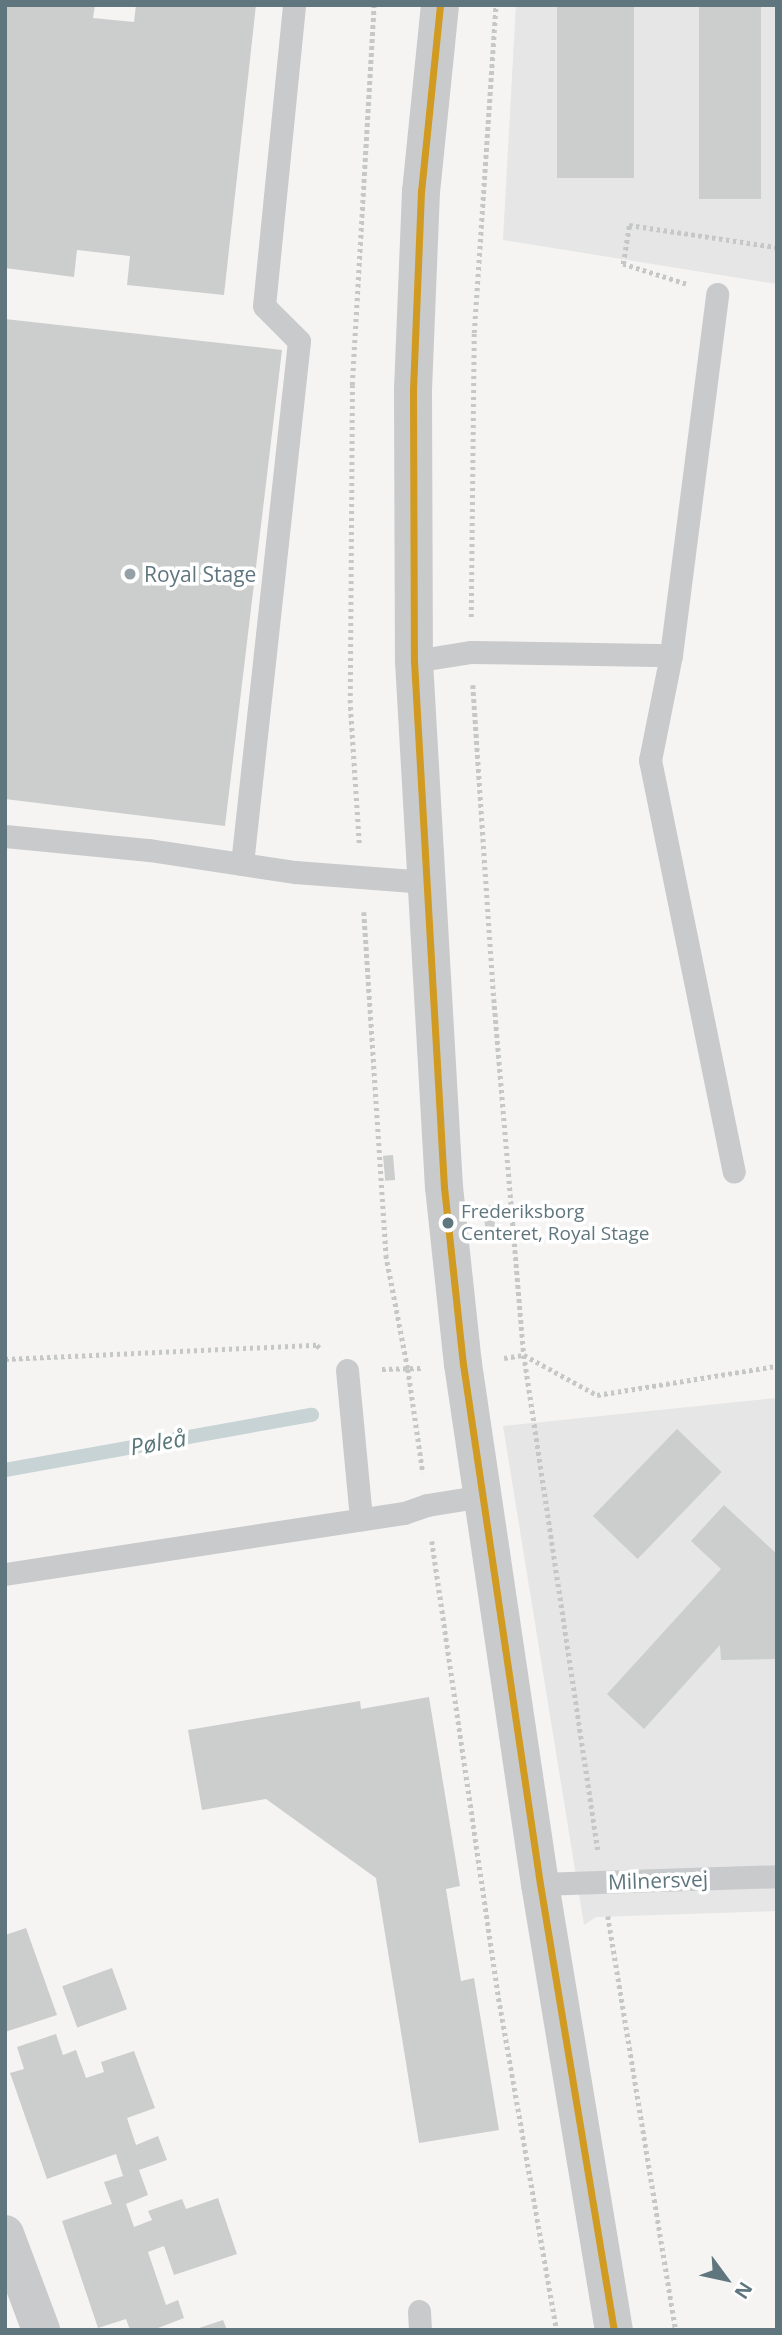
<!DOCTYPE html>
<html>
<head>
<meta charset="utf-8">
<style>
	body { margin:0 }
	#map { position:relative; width:782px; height:2335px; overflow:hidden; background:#f5f4f3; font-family:"Open Sans",sans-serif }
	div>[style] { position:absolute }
	.built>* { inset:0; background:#e5e6e5 }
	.stream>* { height:14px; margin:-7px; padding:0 7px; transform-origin:7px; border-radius:7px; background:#c7d3d4 }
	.building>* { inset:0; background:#cccece; transform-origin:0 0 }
	.path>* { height:4.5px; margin-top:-2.25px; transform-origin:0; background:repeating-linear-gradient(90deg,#c6c8c8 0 3.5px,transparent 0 7px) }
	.service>* { height:23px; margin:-11.5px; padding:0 11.5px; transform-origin:11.5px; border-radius:11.5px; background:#c9cacb }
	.minor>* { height:38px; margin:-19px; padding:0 19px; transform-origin:19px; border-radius:19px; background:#c9cacb }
	.tertiary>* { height:38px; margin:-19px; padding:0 19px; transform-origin:19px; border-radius:19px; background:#c9cacb }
	.bus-1>* { height:7px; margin:-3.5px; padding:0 3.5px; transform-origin:3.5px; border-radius:3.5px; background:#d19a20 }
	.dots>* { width:19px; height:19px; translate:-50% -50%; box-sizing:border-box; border:4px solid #fff; border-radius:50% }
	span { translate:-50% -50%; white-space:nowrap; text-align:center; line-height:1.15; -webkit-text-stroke:7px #fff; paint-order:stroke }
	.bus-label { font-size:19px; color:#60767e }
	.left { translate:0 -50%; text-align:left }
	.poi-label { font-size:21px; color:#60767e }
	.street-label { font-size:21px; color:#60767e }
	.water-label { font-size:23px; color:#5a777a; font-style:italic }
	.frame { position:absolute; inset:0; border:7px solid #60767e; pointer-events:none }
	.north { position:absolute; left:691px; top:2244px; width:70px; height:70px; -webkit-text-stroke:5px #fff; paint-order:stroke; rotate:123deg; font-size:19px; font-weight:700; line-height:28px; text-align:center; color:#60767e }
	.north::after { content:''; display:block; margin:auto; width:24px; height:32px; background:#60767e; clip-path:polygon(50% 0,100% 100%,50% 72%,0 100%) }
</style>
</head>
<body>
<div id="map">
	<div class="built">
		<div style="clip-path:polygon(516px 5px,777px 5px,777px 284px,503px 240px)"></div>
		<div style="clip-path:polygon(777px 1398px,777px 1911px,596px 1917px,584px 1925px,503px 1426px)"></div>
	</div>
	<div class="stream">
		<div style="left:5px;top:1470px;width:312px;rotate:-10.2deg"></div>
	</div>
	<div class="building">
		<div style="clip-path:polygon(5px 5px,95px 5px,93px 18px,134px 22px,136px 5px,256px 5px,224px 295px,127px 285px,130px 256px,77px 250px,74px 277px,5px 268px)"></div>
		<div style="left:557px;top:5px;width:77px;height:173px"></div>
		<div style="left:699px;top:5px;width:62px;height:194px"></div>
		<div style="clip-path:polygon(5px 319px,282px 350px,225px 826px,5px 799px)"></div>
		<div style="left:393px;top:1155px;width:25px;height:10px;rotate:85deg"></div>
		<div style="left:491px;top:1205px;width:24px;height:10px;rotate:78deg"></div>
		<div style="left:677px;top:1429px;width:62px;height:121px;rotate:44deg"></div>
		<div style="clip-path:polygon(724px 1505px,777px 1554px,777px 1659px,721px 1660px,720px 1645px,644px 1729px,607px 1694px,721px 1569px,691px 1541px)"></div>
		<div style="clip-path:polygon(429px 1697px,460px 1886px,446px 1889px,461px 1981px,474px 1978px,499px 2130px,419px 2143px,376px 1878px,266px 1799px,202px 1810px,188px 1730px,360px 1701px,361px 1709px)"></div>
		<div style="clip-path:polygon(26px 1928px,57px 2015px,5px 2032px,5px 1935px)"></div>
		<div style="left:112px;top:1968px;width:44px;height:53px;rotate:70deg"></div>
		<div style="clip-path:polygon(56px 2034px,63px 2055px,76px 2050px,86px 2078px,104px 2072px,101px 2062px,134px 2051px,155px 2108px,127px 2118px,136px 2145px,158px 2136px,167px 2160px,139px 2170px,148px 2195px,126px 2204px,134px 2227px,152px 2220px,148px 2211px,182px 2199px,186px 2209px,218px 2198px,237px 2254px,174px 2275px,164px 2246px,148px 2252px,166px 2305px,178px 2300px,184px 2318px,153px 2330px,130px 2330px,126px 2319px,98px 2328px,62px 2221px,112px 2204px,104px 2182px,123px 2176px,116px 2154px,47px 2179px,10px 2073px,24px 2069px,17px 2047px)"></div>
		<div style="clip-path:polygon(223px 2320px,227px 2330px,196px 2330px,196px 2329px)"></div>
	</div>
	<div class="path">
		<div style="left:686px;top:284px;width:66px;rotate:-162.4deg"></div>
		<div style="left:623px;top:264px;width:39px;rotate:-81deg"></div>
		<div style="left:629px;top:225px;width:150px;rotate:8.5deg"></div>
		<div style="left:471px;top:617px;width:284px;rotate:-89.4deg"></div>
		<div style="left:474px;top:333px;width:329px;rotate:-86.2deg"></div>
		<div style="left:473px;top:685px;width:315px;rotate:86.2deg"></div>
		<div style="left:494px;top:999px;width:357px;rotate:85.2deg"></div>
		<div style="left:524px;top:1355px;width:500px;rotate:81.5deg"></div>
		<div style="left:359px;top:843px;width:140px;rotate:-93.7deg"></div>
		<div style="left:350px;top:703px;width:318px;rotate:-89.6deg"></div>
		<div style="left:352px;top:385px;width:381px;rotate:-86.7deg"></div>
		<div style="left:364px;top:912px;width:344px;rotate:86.3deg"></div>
		<div style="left:386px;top:1255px;width:116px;rotate:79.1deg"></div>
		<div style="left:408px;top:1369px;width:105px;rotate:81.8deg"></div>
		<div style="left:504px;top:1358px;width:20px;rotate:-9deg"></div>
		<div style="left:524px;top:1355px;width:83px;rotate:28.7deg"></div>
		<div style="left:597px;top:1395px;width:182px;rotate:-9.2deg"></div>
		<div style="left:5px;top:1359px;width:312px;rotate:-2.6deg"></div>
		<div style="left:317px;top:1345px;width:6px;rotate:45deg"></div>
		<div style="left:382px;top:1369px;width:40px;rotate:-1.4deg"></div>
		<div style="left:432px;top:1541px;width:469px;rotate:81.7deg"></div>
		<div style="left:500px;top:2005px;width:330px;rotate:80.1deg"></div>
		<div style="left:608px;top:1916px;width:420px;rotate:80.7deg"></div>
	</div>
	<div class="service">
		<div style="left:671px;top:655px;width:107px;rotate:101.3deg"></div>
		<div style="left:650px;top:760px;width:420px;rotate:78.5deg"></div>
		<div style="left:414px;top:661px;width:58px;rotate:-9deg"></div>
		<div style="left:471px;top:652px;width:200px;rotate:0.9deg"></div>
		<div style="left:671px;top:655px;width:364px;rotate:-82.7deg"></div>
		<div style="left:5px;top:836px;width:145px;rotate:5.6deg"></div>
		<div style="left:149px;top:850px;width:148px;rotate:8.6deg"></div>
		<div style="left:295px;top:872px;width:131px;rotate:4.4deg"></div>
		<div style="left:242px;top:864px;width:526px;rotate:-83.78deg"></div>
		<div style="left:299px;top:341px;width:49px;rotate:-135deg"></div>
		<div style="left:264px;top:306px;width:302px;rotate:-84.3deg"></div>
		<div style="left:347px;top:1370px;width:150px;rotate:84.6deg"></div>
		<div style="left:5px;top:1574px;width:404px;rotate:-8.7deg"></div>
		<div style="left:404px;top:1513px;width:24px;rotate:-19deg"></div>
		<div style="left:427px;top:1505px;width:57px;rotate:-9.1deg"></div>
		<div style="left:540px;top:1884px;width:237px;rotate:-1.9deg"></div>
		<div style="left:419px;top:2311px;width:19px;rotate:87deg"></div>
	</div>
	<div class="minor">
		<div style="left:5px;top:2234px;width:103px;rotate:69.4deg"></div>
	</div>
	<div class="tertiary">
		<div style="left:440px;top:5px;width:187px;rotate:95.8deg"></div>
		<div style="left:421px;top:191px;width:200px;rotate:92.3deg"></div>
		<div style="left:413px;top:391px;width:270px;rotate:89.8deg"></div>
		<div style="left:414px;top:661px;width:527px;rotate:86.74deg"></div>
		<div style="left:444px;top:1187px;width:178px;rotate:83.9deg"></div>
		<div style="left:463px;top:1364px;width:526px;rotate:81.58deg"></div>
		<div style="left:540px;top:1884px;width:452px;rotate:80.6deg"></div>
	</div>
	<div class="bus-1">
		<div style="left:440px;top:5px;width:187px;rotate:95.8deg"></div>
		<div style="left:421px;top:191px;width:200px;rotate:92.3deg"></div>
		<div style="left:413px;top:391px;width:270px;rotate:89.8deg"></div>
		<div style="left:414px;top:661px;width:527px;rotate:86.74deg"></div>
		<div style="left:444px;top:1187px;width:178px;rotate:83.9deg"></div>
		<div style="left:463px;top:1364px;width:526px;rotate:81.58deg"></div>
		<div style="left:540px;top:1884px;width:452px;rotate:80.6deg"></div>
	</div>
	<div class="dots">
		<div style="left:130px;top:574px;background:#94a2a7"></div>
		<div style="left:448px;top:1223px;background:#60767e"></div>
	</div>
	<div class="bus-label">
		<span class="left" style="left:461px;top:1223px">Frederiksborg<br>Centeret, Royal Stage</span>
	</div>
	<div class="poi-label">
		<span class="left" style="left:144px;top:574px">Royal Stage</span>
	</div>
	<div class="street-label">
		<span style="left:658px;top:1880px;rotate:-2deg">Milnersvej</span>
	</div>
	<div class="water-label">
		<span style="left:158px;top:1442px;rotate:-10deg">Pøleå</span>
	</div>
	<div class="frame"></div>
	<div class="north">N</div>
</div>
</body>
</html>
